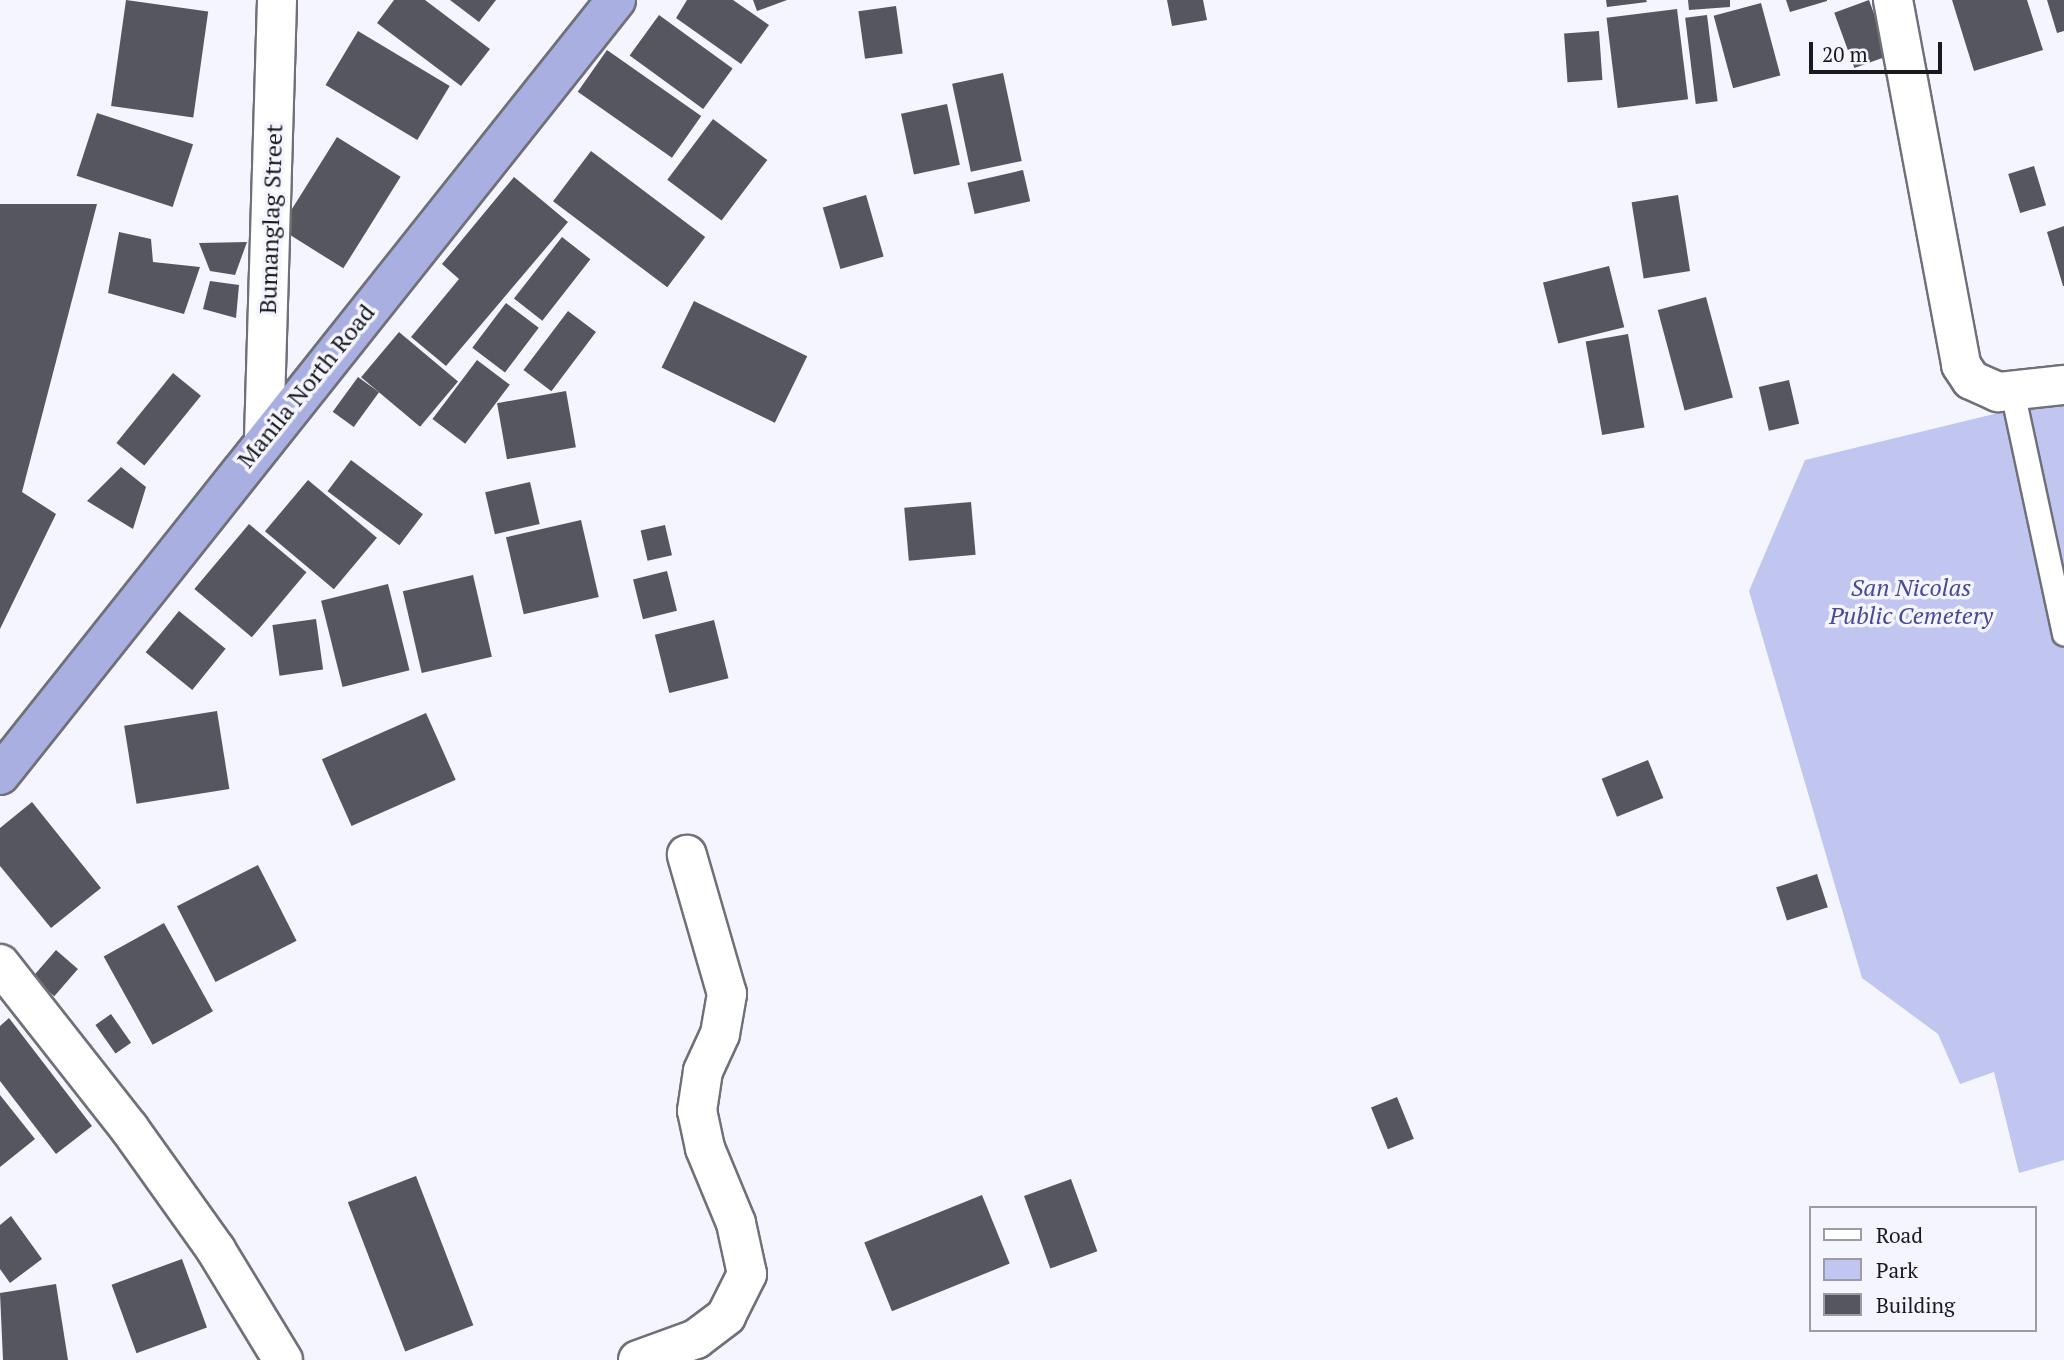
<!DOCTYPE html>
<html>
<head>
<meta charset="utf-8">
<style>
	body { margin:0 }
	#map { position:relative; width:2064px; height:1360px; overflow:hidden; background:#f4f5fe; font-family:"PT Serif",serif }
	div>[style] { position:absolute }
	.green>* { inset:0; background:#c0c6f0 }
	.building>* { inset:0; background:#56575e; transform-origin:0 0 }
	.roads { filter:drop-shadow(2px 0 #6f7078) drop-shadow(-2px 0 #6f7078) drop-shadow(0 2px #6f7078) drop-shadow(0 -2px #6f7078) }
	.service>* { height:23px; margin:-11.5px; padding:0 11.5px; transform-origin:11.5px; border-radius:11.5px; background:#fff }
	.minor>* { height:38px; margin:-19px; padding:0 19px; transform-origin:19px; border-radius:19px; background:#fff }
	.trunk>* { height:38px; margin:-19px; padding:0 19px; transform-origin:19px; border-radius:19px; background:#aaafe2 }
	span { translate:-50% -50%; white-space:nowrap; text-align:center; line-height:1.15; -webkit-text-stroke:7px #f4f5fe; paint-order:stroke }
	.street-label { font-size:24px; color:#191a1d }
	.park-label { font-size:24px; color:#484a95; font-style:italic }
	.legend { position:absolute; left:1809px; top:1206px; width:228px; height:126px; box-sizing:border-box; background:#f4f5fe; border:2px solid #9c9da4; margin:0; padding:9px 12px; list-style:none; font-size:21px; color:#191a1d }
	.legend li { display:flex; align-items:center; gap:14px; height:35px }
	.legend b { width:35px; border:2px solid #9c9da4 }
	.scale { position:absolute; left:1809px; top:42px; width:133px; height:32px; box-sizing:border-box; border:4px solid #191a1d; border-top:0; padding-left:9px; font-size:21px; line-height:24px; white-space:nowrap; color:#191a1d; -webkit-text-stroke:5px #f4f5fe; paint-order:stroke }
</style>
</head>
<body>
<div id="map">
	<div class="green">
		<div style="clip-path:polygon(2064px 397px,2064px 1160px,2019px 1173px,1994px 1072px,1960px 1084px,1938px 1034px,1862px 978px,1749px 591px,1805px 460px)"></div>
	</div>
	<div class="building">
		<div style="left:126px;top:0;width:83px;height:107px;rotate:8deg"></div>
		<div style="clip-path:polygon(394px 0,425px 0,490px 49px,461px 86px,377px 23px)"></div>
		<div style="clip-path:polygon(450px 0,496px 0,479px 22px)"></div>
		<div style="clip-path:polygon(687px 0,733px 0,769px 25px,741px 64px,676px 18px)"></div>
		<div style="clip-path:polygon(753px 0,787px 0,757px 11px)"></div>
		<div style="clip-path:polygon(1167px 0,1203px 0,1207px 20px,1172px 26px)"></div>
		<div style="clip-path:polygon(1606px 0,1646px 0,1647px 2px,1607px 7px)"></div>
		<div style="clip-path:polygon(1688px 0,1730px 0,1730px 7px,1689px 10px)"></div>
		<div style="clip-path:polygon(1786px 0,1827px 0,1827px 1px,1790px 12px)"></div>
		<div style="left:1869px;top:0;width:59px;height:37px;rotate:70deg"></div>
		<div style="clip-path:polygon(1952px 0,2027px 0,2043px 50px,1974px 71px)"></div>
		<div style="clip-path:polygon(2047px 0,2064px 0,2064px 31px,2057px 33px)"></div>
		<div style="left:1761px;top:3px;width:75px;height:49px;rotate:75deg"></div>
		<div style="left:896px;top:6px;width:48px;height:38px;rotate:82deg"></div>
		<div style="left:1677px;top:9px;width:91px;height:71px;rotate:83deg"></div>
		<div style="left:659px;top:15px;width:91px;height:50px;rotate:36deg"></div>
		<div style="left:1707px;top:15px;width:87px;height:22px;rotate:83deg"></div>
		<div style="left:358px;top:31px;width:107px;height:63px;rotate:31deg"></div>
		<div style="left:1599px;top:31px;width:49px;height:35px;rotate:86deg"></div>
		<div style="left:607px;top:50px;width:115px;height:51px;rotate:35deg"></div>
		<div style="left:1003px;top:73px;width:90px;height:52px;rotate:78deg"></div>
		<div style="left:947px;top:104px;width:62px;height:47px;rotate:78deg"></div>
		<div style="left:97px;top:113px;width:101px;height:66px;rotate:18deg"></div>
		<div style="left:713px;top:119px;width:68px;height:76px;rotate:37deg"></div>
		<div style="left:337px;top:137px;width:75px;height:108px;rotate:32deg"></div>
		<div style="left:591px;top:151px;width:143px;height:63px;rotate:37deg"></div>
		<div style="left:2034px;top:166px;width:41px;height:27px;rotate:73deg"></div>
		<div style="left:1023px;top:170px;width:32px;height:57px;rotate:77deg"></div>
		<div style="clip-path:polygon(514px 177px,568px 222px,446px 366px,411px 337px,459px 279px,442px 264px)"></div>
		<div style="left:866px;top:195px;width:64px;height:45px;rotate:74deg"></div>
		<div style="left:1678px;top:195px;width:77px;height:47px;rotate:81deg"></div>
		<div style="clip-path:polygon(0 204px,97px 204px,22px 492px,56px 514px,0 629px)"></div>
		<div style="clip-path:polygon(2064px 226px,2064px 286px,2063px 286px,2047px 232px)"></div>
		<div style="clip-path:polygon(119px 232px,151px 239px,153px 262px,200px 267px,184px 314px,108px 293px)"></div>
		<div style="left:562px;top:237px;width:36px;height:78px;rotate:38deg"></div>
		<div style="clip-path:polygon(247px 242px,235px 275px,210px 271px,199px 243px)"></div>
		<div style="left:1609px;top:266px;width:63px;height:68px;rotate:76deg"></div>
		<div style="clip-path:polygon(210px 281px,239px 285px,236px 318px,203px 309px)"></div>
		<div style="left:1706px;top:297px;width:104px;height:50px;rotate:75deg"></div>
		<div style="left:694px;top:301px;width:126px;height:74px;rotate:26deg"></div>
		<div style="left:506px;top:303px;width:41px;height:56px;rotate:37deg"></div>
		<div style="left:568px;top:311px;width:35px;height:74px;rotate:37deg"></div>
		<div style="left:399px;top:332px;width:77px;height:59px;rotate:40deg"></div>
		<div style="left:1628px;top:334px;width:95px;height:43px;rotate:80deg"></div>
		<div style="left:477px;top:360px;width:41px;height:74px;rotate:37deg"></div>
		<div style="left:173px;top:373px;width:36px;height:90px;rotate:39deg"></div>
		<div style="left:358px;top:377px;width:26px;height:43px;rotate:36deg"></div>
		<div style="left:1789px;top:380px;width:45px;height:31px;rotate:77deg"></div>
		<div style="left:566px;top:391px;width:57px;height:70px;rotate:80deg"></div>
		<div style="left:351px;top:460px;width:90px;height:39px;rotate:37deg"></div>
		<div style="clip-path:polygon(121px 467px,146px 487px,133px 529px,87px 501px)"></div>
		<div style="left:308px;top:480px;width:90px;height:67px;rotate:40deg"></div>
		<div style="left:530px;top:482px;width:43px;height:46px;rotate:77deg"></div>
		<div style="left:971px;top:502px;width:53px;height:67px;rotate:85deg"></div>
		<div style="left:581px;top:520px;width:79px;height:77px;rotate:77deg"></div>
		<div style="left:249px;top:524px;width:75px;height:85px;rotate:40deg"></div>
		<div style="left:665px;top:525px;width:31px;height:25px;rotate:77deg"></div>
		<div style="left:667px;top:571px;width:41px;height:35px;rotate:76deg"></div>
		<div style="left:473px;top:575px;width:84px;height:72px;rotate:77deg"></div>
		<div style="left:388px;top:584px;width:89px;height:69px;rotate:76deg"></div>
		<div style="left:179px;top:611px;width:60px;height:53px;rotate:39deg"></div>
		<div style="left:316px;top:619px;width:51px;height:44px;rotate:82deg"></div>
		<div style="left:714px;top:620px;width:60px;height:61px;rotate:76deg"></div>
		<div style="left:217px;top:711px;width:79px;height:94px;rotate:81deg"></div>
		<div style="left:426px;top:713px;width:73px;height:114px;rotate:66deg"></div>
		<div style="left:1648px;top:760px;width:41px;height:50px;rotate:68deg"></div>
		<div style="clip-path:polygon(32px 802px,101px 888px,51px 928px,0 866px,0 828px)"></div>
		<div style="left:258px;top:865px;width:85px;height:91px;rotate:63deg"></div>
		<div style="left:1817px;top:874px;width:35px;height:43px;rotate:72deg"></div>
		<div style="left:164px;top:923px;width:101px;height:69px;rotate:61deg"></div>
		<div style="left:56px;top:950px;width:29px;height:36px;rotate:41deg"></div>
		<div style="left:111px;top:1014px;width:35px;height:19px;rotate:55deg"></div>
		<div style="clip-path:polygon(9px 1018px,92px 1126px,56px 1154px,0 1081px,0 1026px)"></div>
		<div style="clip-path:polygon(0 1095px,35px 1139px,0 1167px)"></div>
		<div style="left:1397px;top:1097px;width:45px;height:28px;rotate:68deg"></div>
		<div style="left:416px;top:1176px;width:160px;height:73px;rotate:69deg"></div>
		<div style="left:1071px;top:1179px;width:77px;height:50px;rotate:70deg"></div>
		<div style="left:982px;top:1195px;width:74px;height:127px;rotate:68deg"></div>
		<div style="clip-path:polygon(11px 1216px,42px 1259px,10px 1283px,0 1269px,0 1225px)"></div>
		<div style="left:182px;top:1259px;width:73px;height:75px;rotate:70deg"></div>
		<div style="clip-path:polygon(56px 1284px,68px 1360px,3px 1360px,0 1293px)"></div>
	</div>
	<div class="roads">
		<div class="service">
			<div style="left:2012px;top:391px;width:248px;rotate:77.9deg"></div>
		</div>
		<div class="minor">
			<div style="left:1893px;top:0;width:371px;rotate:79.4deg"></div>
			<div style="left:1961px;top:365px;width:18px;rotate:56deg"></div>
			<div style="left:1971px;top:380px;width:30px;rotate:24deg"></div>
			<div style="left:1998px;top:392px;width:66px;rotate:-6.1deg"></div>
			<div style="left:264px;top:438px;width:438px;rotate:-88.3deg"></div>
			<div style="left:0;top:964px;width:209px;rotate:51.8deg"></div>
			<div style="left:129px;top:1128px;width:150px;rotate:54.5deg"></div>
			<div style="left:216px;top:1250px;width:129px;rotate:58.7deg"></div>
			<div style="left:638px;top:1360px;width:62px;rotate:-19.9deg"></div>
			<div style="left:696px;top:1339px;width:38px;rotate:-37deg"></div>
			<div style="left:726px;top:1316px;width:47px;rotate:-63.4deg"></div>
			<div style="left:747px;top:1274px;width:52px;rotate:-102.2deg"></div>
			<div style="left:736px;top:1223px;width:81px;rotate:-112.5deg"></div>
			<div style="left:705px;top:1148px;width:38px;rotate:-102deg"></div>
			<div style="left:697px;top:1111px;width:40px;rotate:-81.5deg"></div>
			<div style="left:703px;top:1071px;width:41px;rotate:-65.3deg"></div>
			<div style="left:720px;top:1034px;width:41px;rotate:-80.1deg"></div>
			<div style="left:727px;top:994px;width:145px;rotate:-106.1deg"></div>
		</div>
		<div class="trunk">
			<div style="left:0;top:775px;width:990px;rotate:-51.52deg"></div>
		</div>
	</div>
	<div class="street-label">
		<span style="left:271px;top:219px;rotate:-88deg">Bumanglag Street</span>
		<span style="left:306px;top:386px;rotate:-51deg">Manila North Road</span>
	</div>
	<div class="park-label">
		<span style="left:1911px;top:602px">San Nicolas<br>Public Cemetery</span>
	</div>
	<ul class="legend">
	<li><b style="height:9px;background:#fff"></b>Road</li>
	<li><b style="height:19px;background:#c0c6f0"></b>Park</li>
	<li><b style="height:19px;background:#56575e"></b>Building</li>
	</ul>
	<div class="scale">20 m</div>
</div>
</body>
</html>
